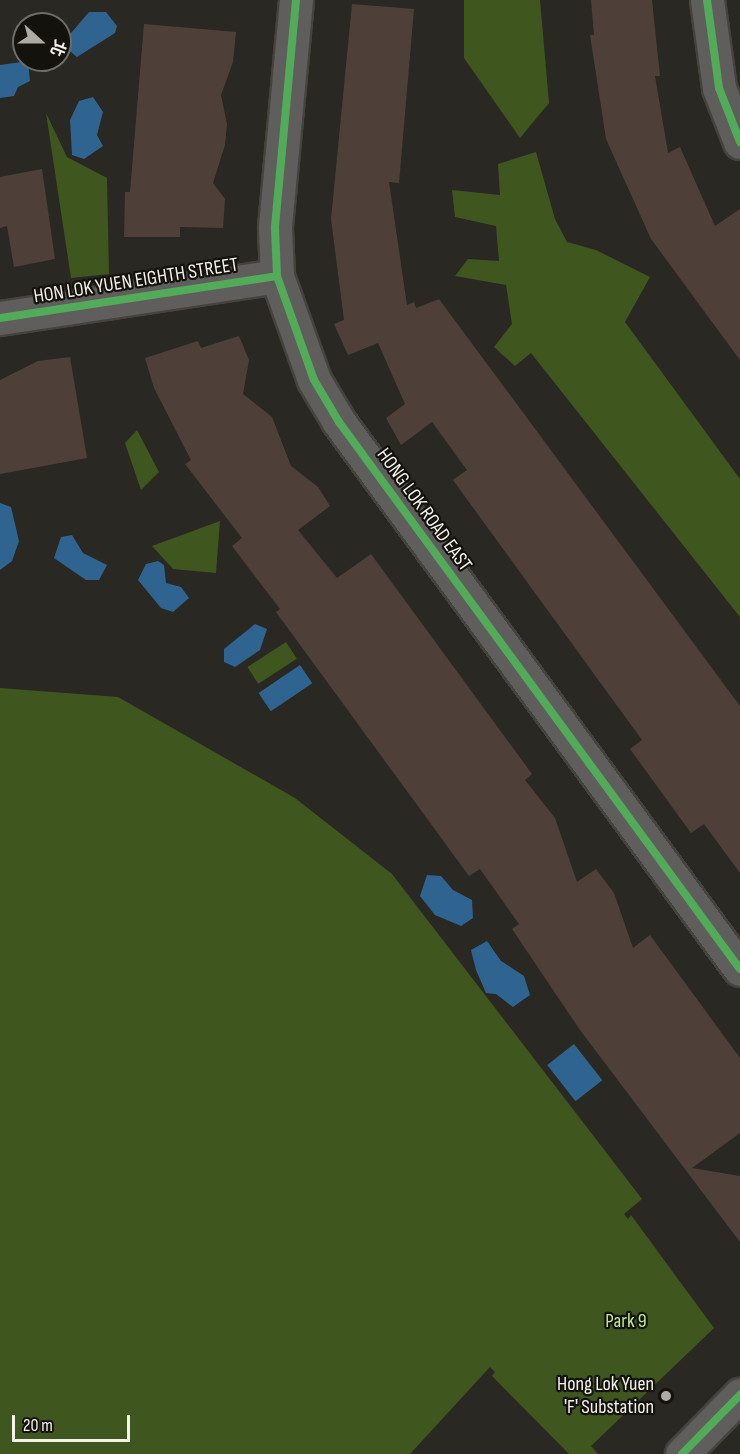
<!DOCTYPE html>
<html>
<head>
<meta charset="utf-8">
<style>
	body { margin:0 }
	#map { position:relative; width:740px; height:1454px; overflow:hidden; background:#2a2822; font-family:"Sofia Sans Condensed","Noto Sans TC",sans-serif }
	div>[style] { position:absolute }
	.green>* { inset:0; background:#3f561f; transform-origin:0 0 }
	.water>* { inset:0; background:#2f6490; transform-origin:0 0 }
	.building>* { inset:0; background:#4e4039 }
	.roads { filter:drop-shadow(2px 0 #46433f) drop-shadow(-2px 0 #46433f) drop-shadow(0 2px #46433f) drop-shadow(0 -2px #46433f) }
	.minor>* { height:33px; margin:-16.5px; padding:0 16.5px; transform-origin:16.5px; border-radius:16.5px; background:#605e5d }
	.cycleway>* { height:8px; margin:-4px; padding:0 4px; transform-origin:4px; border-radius:4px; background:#51ab58 }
	.dots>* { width:16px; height:16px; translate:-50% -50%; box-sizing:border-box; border:3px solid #14120d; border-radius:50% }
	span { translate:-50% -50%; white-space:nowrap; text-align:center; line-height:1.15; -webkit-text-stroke:4.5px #14120d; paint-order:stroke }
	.street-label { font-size:20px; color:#f5f2ec }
	.park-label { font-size:20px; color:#beeb8c }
	.poi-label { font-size:20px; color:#f5f2ec }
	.right { translate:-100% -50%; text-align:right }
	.north { position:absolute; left:12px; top:12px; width:60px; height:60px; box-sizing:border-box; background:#14120d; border:2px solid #6e6c66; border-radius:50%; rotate:111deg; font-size:16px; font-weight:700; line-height:24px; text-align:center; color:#f5f2ec }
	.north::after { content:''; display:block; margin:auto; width:21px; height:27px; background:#aeaba5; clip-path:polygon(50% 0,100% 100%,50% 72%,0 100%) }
	.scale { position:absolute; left:12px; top:1415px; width:118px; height:27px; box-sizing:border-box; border:3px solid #f5f2ec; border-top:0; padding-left:8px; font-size:18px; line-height:21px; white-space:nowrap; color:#f5f2ec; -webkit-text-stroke:4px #14120d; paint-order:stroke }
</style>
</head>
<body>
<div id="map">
	<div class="green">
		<div style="clip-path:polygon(464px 0,540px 0,549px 103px,520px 138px,464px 58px)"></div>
		<div style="clip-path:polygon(46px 113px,67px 157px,107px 178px,109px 274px,71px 278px)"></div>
		<div style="clip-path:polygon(536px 152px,555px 219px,567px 242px,596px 250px,650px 277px,625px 322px,740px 479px,740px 617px,531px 353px,515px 366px,494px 347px,512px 324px,506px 285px,455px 276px,468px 259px,499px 261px,496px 226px,455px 217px,452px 190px,500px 195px,498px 164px)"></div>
		<div style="clip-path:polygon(137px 430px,159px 472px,141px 490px,125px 443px)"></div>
		<div style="clip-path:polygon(220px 521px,216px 573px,173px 569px,152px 546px)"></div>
		<div style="left:286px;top:642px;width:20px;height:46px;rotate:57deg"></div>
		<div style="clip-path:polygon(0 688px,118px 697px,295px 798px,392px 874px,642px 1199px,624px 1214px,628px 1219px,631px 1215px,714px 1328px,591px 1446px,598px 1454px,569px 1454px,492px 1376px,495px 1372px,490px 1367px,410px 1454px,0 1454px)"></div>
	</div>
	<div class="water">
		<div style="clip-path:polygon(89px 12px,106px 12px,117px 26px,115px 33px,77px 57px,66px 48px,66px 39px)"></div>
		<div style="clip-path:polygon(28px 61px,30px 81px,18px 87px,14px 96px,0 98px,0 65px)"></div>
		<div style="clip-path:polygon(93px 97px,103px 112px,97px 135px,103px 146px,84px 159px,72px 155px,70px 120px,79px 101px)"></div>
		<div style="clip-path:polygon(0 503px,11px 507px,19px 541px,12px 561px,0 570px)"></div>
		<div style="clip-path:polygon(72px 535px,83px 553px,107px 565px,99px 580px,86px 580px,54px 558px,61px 537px)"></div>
		<div style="clip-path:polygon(158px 561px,164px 565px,166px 583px,181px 587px,189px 598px,173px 612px,161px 608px,138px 580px,146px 564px)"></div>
		<div style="clip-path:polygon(255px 624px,267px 629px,260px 650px,235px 667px,224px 662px,224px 649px)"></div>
		<div style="left:300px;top:665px;width:22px;height:50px;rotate:56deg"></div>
		<div style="clip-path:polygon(427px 875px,441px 876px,453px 890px,472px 900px,473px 918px,461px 926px,435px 915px,420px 896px)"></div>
		<div style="clip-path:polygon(487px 941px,501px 961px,524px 976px,530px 995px,513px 1007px,496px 994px,486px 993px,476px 970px,471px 950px)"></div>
		<div style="left:574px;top:1044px;width:46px;height:34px;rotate:52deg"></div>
	</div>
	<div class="building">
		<div style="clip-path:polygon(591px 0,652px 0,660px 76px,655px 76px,668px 153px,680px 147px,715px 226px,740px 209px,740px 360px,651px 239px,606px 139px,590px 35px,594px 35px)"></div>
		<div style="clip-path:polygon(352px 4px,414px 9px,399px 183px,389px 182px,407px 305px,414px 302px,416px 308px,439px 299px,740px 706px,740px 873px,704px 824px,691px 833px,630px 749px,642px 740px,453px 480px,467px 470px,432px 422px,401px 445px,386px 418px,405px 404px,378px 343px,348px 355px,334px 324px,344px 320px,331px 219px)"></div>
		<div style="clip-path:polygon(144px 24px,236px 32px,233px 62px,221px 95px,227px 124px,225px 145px,213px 183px,225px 199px,223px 228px,180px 227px,180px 237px,124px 237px,125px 192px,130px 192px)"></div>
		<div style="clip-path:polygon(42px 169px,55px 259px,14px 267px,7px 226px,0 228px,0 177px)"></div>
		<div style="clip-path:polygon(239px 336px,249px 360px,243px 394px,272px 417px,291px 466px,318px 487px,330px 506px,298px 530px,337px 578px,371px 554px,532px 774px,525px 780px,555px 818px,577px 882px,596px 869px,614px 893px,633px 948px,650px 935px,740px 1058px,740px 1133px,692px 1168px,740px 1176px,740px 1242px,580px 1030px,512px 929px,519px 924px,480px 869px,469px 876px,276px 612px,280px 609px,232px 546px,242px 538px,185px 464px,191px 460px,154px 388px,145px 358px,198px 341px,201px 348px)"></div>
		<div style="clip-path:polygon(70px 357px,87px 458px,0 474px,0 380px,38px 361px)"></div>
	</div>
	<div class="roads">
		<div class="minor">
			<div style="left:296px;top:0;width:229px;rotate:95.3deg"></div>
			<div style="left:275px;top:228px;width:48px;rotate:87.6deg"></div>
			<div style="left:277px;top:276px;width:110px;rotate:70.4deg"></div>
			<div style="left:314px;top:380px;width:49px;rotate:59.2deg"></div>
			<div style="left:339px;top:422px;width:678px;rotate:53.76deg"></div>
			<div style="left:707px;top:0;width:89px;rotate:82.2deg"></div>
			<div style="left:719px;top:88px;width:58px;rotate:68.7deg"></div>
			<div style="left:0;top:318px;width:280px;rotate:-8.6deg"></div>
			<div style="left:682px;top:1454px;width:83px;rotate:-45.5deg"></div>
		</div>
	</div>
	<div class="cycleway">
		<div style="left:296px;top:0;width:229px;rotate:95.3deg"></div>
		<div style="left:275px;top:228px;width:48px;rotate:87.6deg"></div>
		<div style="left:277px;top:276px;width:110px;rotate:70.4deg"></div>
		<div style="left:314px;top:380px;width:49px;rotate:59.2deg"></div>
		<div style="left:339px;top:422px;width:678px;rotate:53.76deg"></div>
		<div style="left:707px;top:0;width:89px;rotate:82.2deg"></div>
		<div style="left:719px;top:88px;width:58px;rotate:68.7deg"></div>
		<div style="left:0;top:318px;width:280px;rotate:-8.6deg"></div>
		<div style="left:682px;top:1454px;width:83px;rotate:-45.5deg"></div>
	</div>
	<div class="dots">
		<div style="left:666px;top:1396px;background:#aeaba5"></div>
	</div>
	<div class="street-label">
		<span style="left:136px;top:281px;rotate:-9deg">HON LOK YUEN EIGHTH STREET</span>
		<span style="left:424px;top:510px;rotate:54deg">HONG LOK ROAD EAST</span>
	</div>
	<div class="park-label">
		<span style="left:626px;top:1321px">Park 9</span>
	</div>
	<div class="poi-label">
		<span class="right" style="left:654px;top:1396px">Hong Lok Yuen<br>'F' Substation</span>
	</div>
	<div class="north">北</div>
	<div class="scale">20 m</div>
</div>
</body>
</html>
